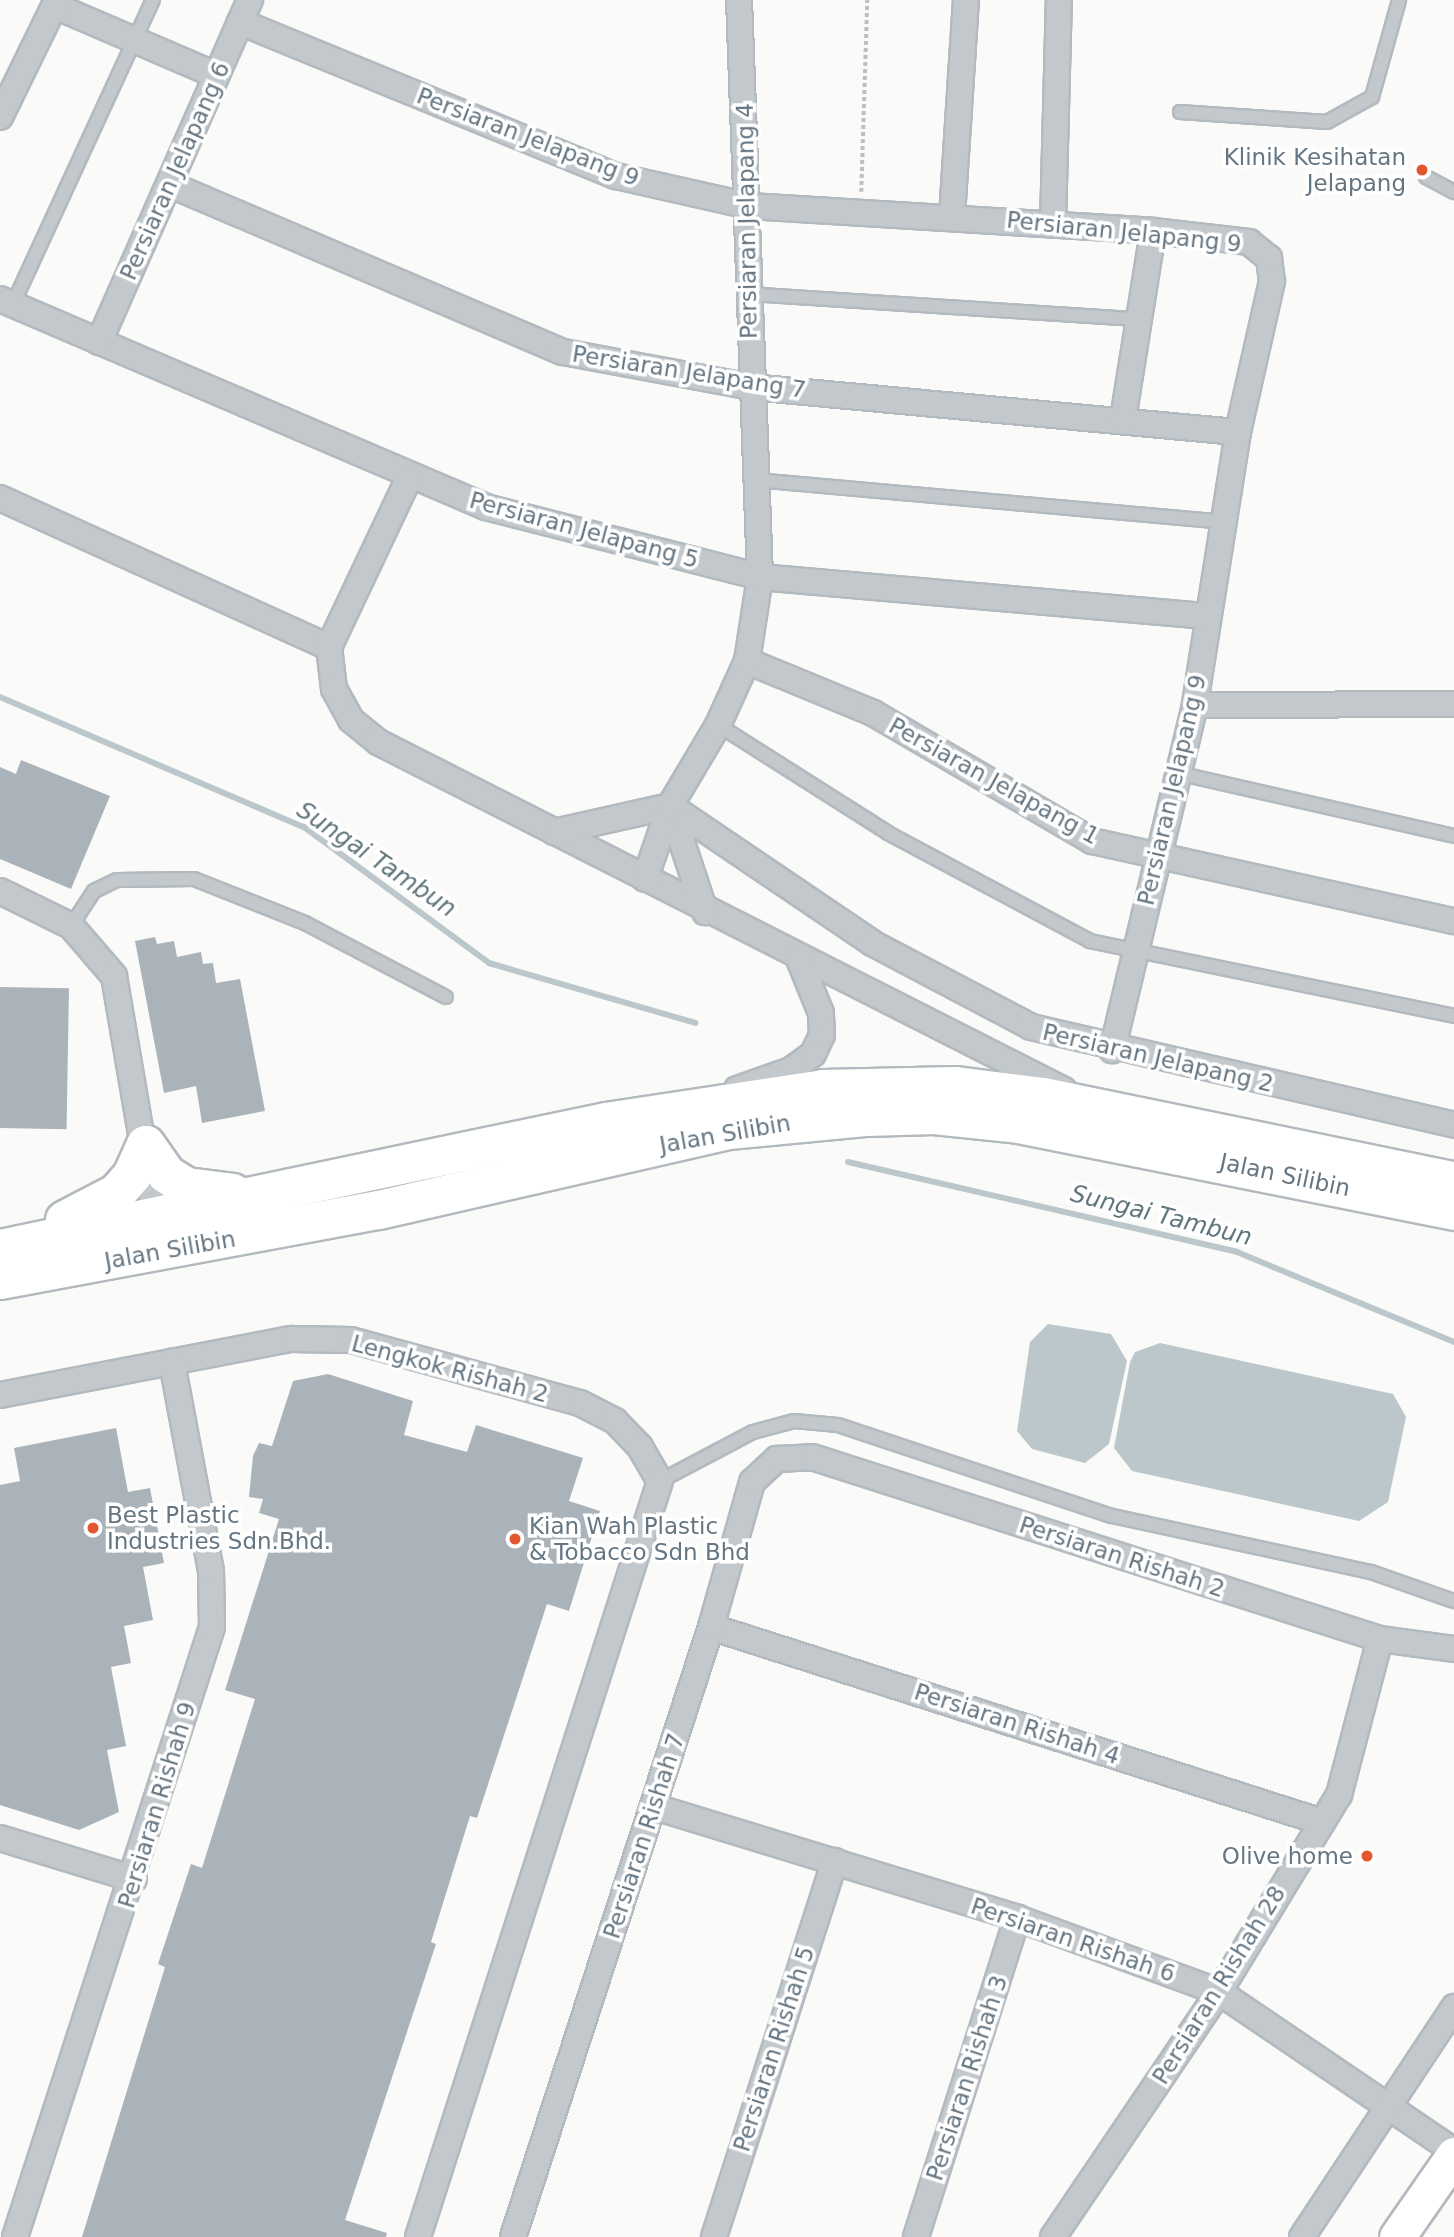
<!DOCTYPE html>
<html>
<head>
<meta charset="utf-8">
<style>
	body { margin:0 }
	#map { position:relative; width:1454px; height:2237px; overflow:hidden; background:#fafaf8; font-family:"DejaVu Sans",sans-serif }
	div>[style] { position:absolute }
	.water>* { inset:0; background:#bbc7cb }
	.stream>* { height:6px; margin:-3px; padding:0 3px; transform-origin:3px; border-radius:3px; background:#bbc7cb }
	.building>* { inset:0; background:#aab3b9; transform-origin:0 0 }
	.path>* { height:3.5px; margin-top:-1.75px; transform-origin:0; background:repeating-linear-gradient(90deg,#bbbfc2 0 3.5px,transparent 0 7px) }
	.roads { filter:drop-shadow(2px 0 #b3babf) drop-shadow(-2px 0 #b3babf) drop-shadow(0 2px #b3babf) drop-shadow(0 -2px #b3babf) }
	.lane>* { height:12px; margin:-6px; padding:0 6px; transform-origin:6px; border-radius:6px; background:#c3c8cc }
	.street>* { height:24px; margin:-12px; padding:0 12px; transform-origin:12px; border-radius:12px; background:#c3c8cc }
	.secondary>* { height:35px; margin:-17.5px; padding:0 17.5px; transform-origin:17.5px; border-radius:17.5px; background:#fff }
	.primary>* { height:38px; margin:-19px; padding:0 19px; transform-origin:19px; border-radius:19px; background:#fff }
	.dots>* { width:19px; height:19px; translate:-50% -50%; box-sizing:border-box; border:4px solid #fff; border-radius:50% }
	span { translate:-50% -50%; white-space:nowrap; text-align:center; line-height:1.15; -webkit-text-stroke:7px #fff; paint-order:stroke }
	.street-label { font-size:23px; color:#657683 }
	.poi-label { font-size:23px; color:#657683 }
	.right { translate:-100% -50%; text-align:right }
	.left { translate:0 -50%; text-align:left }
	.water-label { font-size:24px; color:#60757c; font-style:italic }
</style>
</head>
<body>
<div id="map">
	<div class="water">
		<div style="clip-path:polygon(1048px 1324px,1111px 1334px,1127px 1361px,1109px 1444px,1085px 1463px,1032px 1449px,1017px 1431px,1030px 1342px)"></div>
		<div style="clip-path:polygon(1160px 1343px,1393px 1394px,1406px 1417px,1388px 1502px,1359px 1521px,1132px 1471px,1114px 1448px,1130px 1362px,1135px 1352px)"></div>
	</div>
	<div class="stream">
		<div style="left:0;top:697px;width:331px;rotate:23.2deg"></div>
		<div style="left:304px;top:827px;width:230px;rotate:36.3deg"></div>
		<div style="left:489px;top:963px;width:215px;rotate:16.2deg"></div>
		<div style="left:848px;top:1162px;width:399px;rotate:13deg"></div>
		<div style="left:1237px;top:1252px;width:235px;rotate:22.5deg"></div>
	</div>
	<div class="building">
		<div style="clip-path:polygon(21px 760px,110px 796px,71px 889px,0 859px,0 767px,16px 774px)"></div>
		<div style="clip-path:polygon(155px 937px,157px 944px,174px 941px,177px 957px,201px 952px,203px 964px,213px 963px,216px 983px,240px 979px,265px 1111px,202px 1123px,196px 1086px,164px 1093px,135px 941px)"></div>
		<div style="left:0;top:987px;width:69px;height:141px;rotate:1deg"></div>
		<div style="clip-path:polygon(328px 1374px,413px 1401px,404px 1435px,467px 1452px,476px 1425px,583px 1458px,569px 1501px,600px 1511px,569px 1611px,547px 1604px,477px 1818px,470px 1816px,431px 1942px,436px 1944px,345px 2220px,387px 2233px,386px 2237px,82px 2237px,165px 1967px,158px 1964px,191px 1864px,202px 1868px,255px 1699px,225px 1690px,279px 1519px,259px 1513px,263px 1499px,249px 1497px,253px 1456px,259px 1443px,272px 1446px,293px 1381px)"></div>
		<div style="clip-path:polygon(116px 1428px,128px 1492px,150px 1488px,164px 1563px,143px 1567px,153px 1620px,124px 1626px,131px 1663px,111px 1667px,126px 1746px,107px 1750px,119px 1812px,79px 1830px,0 1805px,0 1485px,20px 1481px,14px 1448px)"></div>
	</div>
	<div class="path">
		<div style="left:861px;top:192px;width:192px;rotate:-88.2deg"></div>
	</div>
	<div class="roads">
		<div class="lane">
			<div style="left:1180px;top:112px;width:147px;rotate:3.9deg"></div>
			<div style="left:1327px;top:122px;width:51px;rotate:-29.1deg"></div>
			<div style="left:1372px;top:97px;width:101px;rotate:-74.4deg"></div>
			<div style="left:1426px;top:177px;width:32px;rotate:28deg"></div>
			<div style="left:748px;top:294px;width:391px;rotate:3.7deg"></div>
			<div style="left:13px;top:304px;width:335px;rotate:-65.3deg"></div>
			<div style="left:756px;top:480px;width:471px;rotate:5.1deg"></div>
			<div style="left:718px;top:725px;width:201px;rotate:32.4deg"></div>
			<div style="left:888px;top:833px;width:229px;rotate:28.1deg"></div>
			<div style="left:1090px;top:941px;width:372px;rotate:11.6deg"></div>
			<div style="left:1177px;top:773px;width:284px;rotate:12.8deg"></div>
			<div style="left:71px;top:926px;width:42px;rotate:-56.7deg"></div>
			<div style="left:94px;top:891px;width:25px;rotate:-26deg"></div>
			<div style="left:117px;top:880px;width:77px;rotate:-0.7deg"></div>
			<div style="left:194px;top:879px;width:119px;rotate:21.6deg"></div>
			<div style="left:305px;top:923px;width:159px;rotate:27.7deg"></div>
			<div style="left:660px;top:1481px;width:105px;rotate:-27.8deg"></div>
			<div style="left:753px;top:1432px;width:42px;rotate:-15deg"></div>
			<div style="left:794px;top:1421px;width:44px;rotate:5.2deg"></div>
			<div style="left:838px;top:1425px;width:289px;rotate:18.4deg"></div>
			<div style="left:1112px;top:1516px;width:265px;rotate:12.2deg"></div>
			<div style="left:1371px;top:1572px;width:88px;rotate:19.3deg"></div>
		</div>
		<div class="street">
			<div style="left:55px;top:6px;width:175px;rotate:23.2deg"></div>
			<div style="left:240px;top:22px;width:406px;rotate:22.3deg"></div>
			<div style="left:616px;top:176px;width:136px;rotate:12.7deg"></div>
			<div style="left:749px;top:206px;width:405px;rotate:3.5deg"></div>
			<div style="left:1153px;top:231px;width:97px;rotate:6.5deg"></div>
			<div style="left:1249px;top:242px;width:26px;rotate:39deg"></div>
			<div style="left:1269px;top:258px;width:23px;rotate:83deg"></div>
			<div style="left:1272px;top:281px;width:155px;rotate:102.7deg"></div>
			<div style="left:1238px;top:432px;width:276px;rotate:99deg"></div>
			<div style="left:1195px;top:705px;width:355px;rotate:103.5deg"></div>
			<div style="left:0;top:117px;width:130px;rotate:-64deg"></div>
			<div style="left:171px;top:185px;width:426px;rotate:23.1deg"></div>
			<div style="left:563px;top:352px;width:191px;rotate:10.5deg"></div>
			<div style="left:751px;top:387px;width:489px;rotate:5.3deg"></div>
			<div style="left:952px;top:216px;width:216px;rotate:-86.3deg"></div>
			<div style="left:1053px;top:224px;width:224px;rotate:-88.5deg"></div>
			<div style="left:0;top:299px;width:529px;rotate:23.17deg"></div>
			<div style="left:486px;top:507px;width:283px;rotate:14.3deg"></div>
			<div style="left:760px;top:577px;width:448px;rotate:5deg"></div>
			<div style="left:99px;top:342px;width:374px;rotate:-66.2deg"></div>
			<div style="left:1123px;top:419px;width:190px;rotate:-80.9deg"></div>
			<div style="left:0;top:498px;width:361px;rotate:24.4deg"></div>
			<div style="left:329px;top:647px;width:42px;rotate:83.2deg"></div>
			<div style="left:334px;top:689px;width:35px;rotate:61deg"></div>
			<div style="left:351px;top:720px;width:35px;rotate:39deg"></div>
			<div style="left:378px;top:742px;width:769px;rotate:26.9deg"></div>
			<div style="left:329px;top:647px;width:189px;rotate:-64.7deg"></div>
			<div style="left:747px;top:661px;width:136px;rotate:22.4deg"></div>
			<div style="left:873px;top:713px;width:254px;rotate:30.3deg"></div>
			<div style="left:1092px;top:841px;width:371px;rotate:12.5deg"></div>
			<div style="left:1195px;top:705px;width:259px;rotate:-0.2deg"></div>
			<div style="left:670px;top:806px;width:244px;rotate:34.1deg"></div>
			<div style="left:872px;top:943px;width:180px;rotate:27.8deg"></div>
			<div style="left:1031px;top:1027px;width:434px;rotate:13deg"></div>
			<div style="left:670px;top:806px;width:112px;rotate:71.7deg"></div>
			<div style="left:554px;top:832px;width:119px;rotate:-12.6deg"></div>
			<div style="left:645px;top:879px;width:77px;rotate:-71.1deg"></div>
			<div style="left:670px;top:806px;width:94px;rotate:-59.3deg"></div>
			<div style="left:718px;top:725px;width:70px;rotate:-65.6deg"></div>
			<div style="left:747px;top:661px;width:85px;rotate:-81.2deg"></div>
			<div style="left:760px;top:577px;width:577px;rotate:-92.08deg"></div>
			<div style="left:0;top:891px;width:79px;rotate:26.2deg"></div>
			<div style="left:71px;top:926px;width:66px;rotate:49.3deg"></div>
			<div style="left:114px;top:976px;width:242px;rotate:80.3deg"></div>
			<div style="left:737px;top:1089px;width:57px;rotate:-19.4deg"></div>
			<div style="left:791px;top:1070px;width:27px;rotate:-36deg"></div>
			<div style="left:813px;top:1054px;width:21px;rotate:-65deg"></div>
			<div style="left:822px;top:1035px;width:22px;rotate:-93deg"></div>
			<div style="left:821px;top:1013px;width:61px;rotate:-112.3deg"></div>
			<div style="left:0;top:1395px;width:297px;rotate:-10.9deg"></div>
			<div style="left:292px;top:1339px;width:59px;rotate:1deg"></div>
			<div style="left:351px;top:1340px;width:238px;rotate:15.4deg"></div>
			<div style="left:580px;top:1403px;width:39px;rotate:27deg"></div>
			<div style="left:615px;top:1421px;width:36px;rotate:46deg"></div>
			<div style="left:640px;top:1447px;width:39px;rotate:60deg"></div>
			<div style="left:660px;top:1481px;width:794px;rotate:107.75deg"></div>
			<div style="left:711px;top:1627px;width:641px;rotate:17.7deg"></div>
			<div style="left:655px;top:1807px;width:379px;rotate:17deg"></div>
			<div style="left:1017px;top:1918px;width:215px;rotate:20.1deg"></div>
			<div style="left:1219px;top:1992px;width:284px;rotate:34.1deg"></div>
			<div style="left:0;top:1838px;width:140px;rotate:17deg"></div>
			<div style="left:15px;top:2237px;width:641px;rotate:-72.1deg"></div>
			<div style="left:212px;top:1627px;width:56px;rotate:-91deg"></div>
			<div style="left:211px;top:1571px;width:213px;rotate:-100.6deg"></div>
			<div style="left:513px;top:2237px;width:641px;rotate:-72.02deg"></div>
			<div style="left:711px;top:1627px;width:151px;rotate:-74.2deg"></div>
			<div style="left:752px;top:1482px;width:34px;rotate:-43deg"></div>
			<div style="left:777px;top:1459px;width:35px;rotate:-3deg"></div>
			<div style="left:812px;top:1457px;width:596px;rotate:17.77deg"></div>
			<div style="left:1380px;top:1639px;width:75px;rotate:7.7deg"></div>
			<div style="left:714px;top:2237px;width:395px;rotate:-72.2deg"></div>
			<div style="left:916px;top:2237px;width:335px;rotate:-72.4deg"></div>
			<div style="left:1053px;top:2237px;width:296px;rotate:-55.9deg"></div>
			<div style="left:1219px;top:1992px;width:231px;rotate:-58.7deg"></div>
			<div style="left:1339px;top:1795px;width:161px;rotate:-75.3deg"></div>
			<div style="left:1302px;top:2237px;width:276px;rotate:-56.5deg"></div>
		</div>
		<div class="secondary">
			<div style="left:1397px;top:2237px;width:100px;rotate:-55.2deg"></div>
		</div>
		<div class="primary">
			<div style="left:146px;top:1145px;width:35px;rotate:55deg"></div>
			<div style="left:166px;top:1174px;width:25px;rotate:32deg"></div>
			<div style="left:187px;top:1187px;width:46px;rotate:7.4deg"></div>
			<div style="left:65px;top:1220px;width:59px;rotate:-27.4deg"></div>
			<div style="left:117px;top:1193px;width:23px;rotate:-49deg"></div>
			<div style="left:132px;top:1176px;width:34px;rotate:-66deg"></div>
			<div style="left:0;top:1249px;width:619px;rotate:-11.84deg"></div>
			<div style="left:606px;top:1122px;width:219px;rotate:-8.6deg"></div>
			<div style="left:823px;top:1089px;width:133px;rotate:-1.3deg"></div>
			<div style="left:956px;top:1086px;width:88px;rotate:7.2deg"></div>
			<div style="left:1043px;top:1097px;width:419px;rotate:11.6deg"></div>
			<div style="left:0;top:1280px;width:385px;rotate:-10.5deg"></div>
			<div style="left:379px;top:1210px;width:359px;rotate:-12.9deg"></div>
			<div style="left:729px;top:1130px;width:139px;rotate:-5.4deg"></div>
			<div style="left:867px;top:1117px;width:67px;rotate:-1.7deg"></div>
			<div style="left:934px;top:1115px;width:85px;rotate:6deg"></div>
			<div style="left:1019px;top:1124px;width:444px;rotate:11.3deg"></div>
		</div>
	</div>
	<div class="dots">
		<div style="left:1422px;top:170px;background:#e4572e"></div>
		<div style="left:93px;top:1528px;background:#e4572e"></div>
		<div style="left:515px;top:1539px;background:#e4572e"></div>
		<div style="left:1367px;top:1856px;background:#e4572e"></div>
	</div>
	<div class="street-label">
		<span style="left:528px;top:137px;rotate:21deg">Persiaran Jelapang 9</span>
		<span style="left:175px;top:171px;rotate:-66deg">Persiaran Jelapang 6</span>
		<span style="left:747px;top:221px;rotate:-91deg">Persiaran Jelapang 4</span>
		<span style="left:1124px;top:232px;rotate:6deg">Persiaran Jelapang 9</span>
		<span style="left:689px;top:372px;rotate:9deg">Persiaran Jelapang 7</span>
		<span style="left:584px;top:530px;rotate:15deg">Persiaran Jelapang 5</span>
		<span style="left:994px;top:781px;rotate:29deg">Persiaran Jelapang 1</span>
		<span style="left:1172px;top:790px;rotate:-77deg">Persiaran Jelapang 9</span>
		<span style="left:1158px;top:1058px;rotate:13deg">Persiaran Jelapang 2</span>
		<span style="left:725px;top:1134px;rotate:-10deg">Jalan Silibin</span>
		<span style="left:1285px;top:1175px;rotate:12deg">Jalan Silibin</span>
		<span style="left:170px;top:1250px;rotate:-10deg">Jalan Silibin</span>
		<span style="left:450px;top:1369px;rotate:15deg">Lengkok Rishah 2</span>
		<span style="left:1122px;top:1557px;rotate:18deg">Persiaran Rishah 2</span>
		<span style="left:1017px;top:1724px;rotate:18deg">Persiaran Rishah 4</span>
		<span style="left:157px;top:1805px;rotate:-73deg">Persiaran Rishah 9</span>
		<span style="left:644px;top:1836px;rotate:-72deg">Persiaran Rishah 7</span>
		<span style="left:1073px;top:1940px;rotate:19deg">Persiaran Rishah 6</span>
		<span style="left:1219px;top:1985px;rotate:-58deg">Persiaran Rishah 28</span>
		<span style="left:774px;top:2049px;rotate:-72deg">Persiaran Rishah 5</span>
		<span style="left:967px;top:2078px;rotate:-72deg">Persiaran Rishah 3</span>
	</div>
	<div class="poi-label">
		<span class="right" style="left:1406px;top:170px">Klinik Kesihatan<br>Jelapang</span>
		<span class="left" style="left:107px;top:1528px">Best Plastic<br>Industries Sdn.Bhd.</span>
		<span class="left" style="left:529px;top:1539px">Kian Wah Plastic<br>&amp; Tobacco Sdn Bhd</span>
		<span class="right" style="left:1353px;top:1856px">Olive home</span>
	</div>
	<div class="water-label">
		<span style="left:376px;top:860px;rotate:34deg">Sungai Tambun</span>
		<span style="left:1161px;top:1216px;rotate:14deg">Sungai Tambun</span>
	</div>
</div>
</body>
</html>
